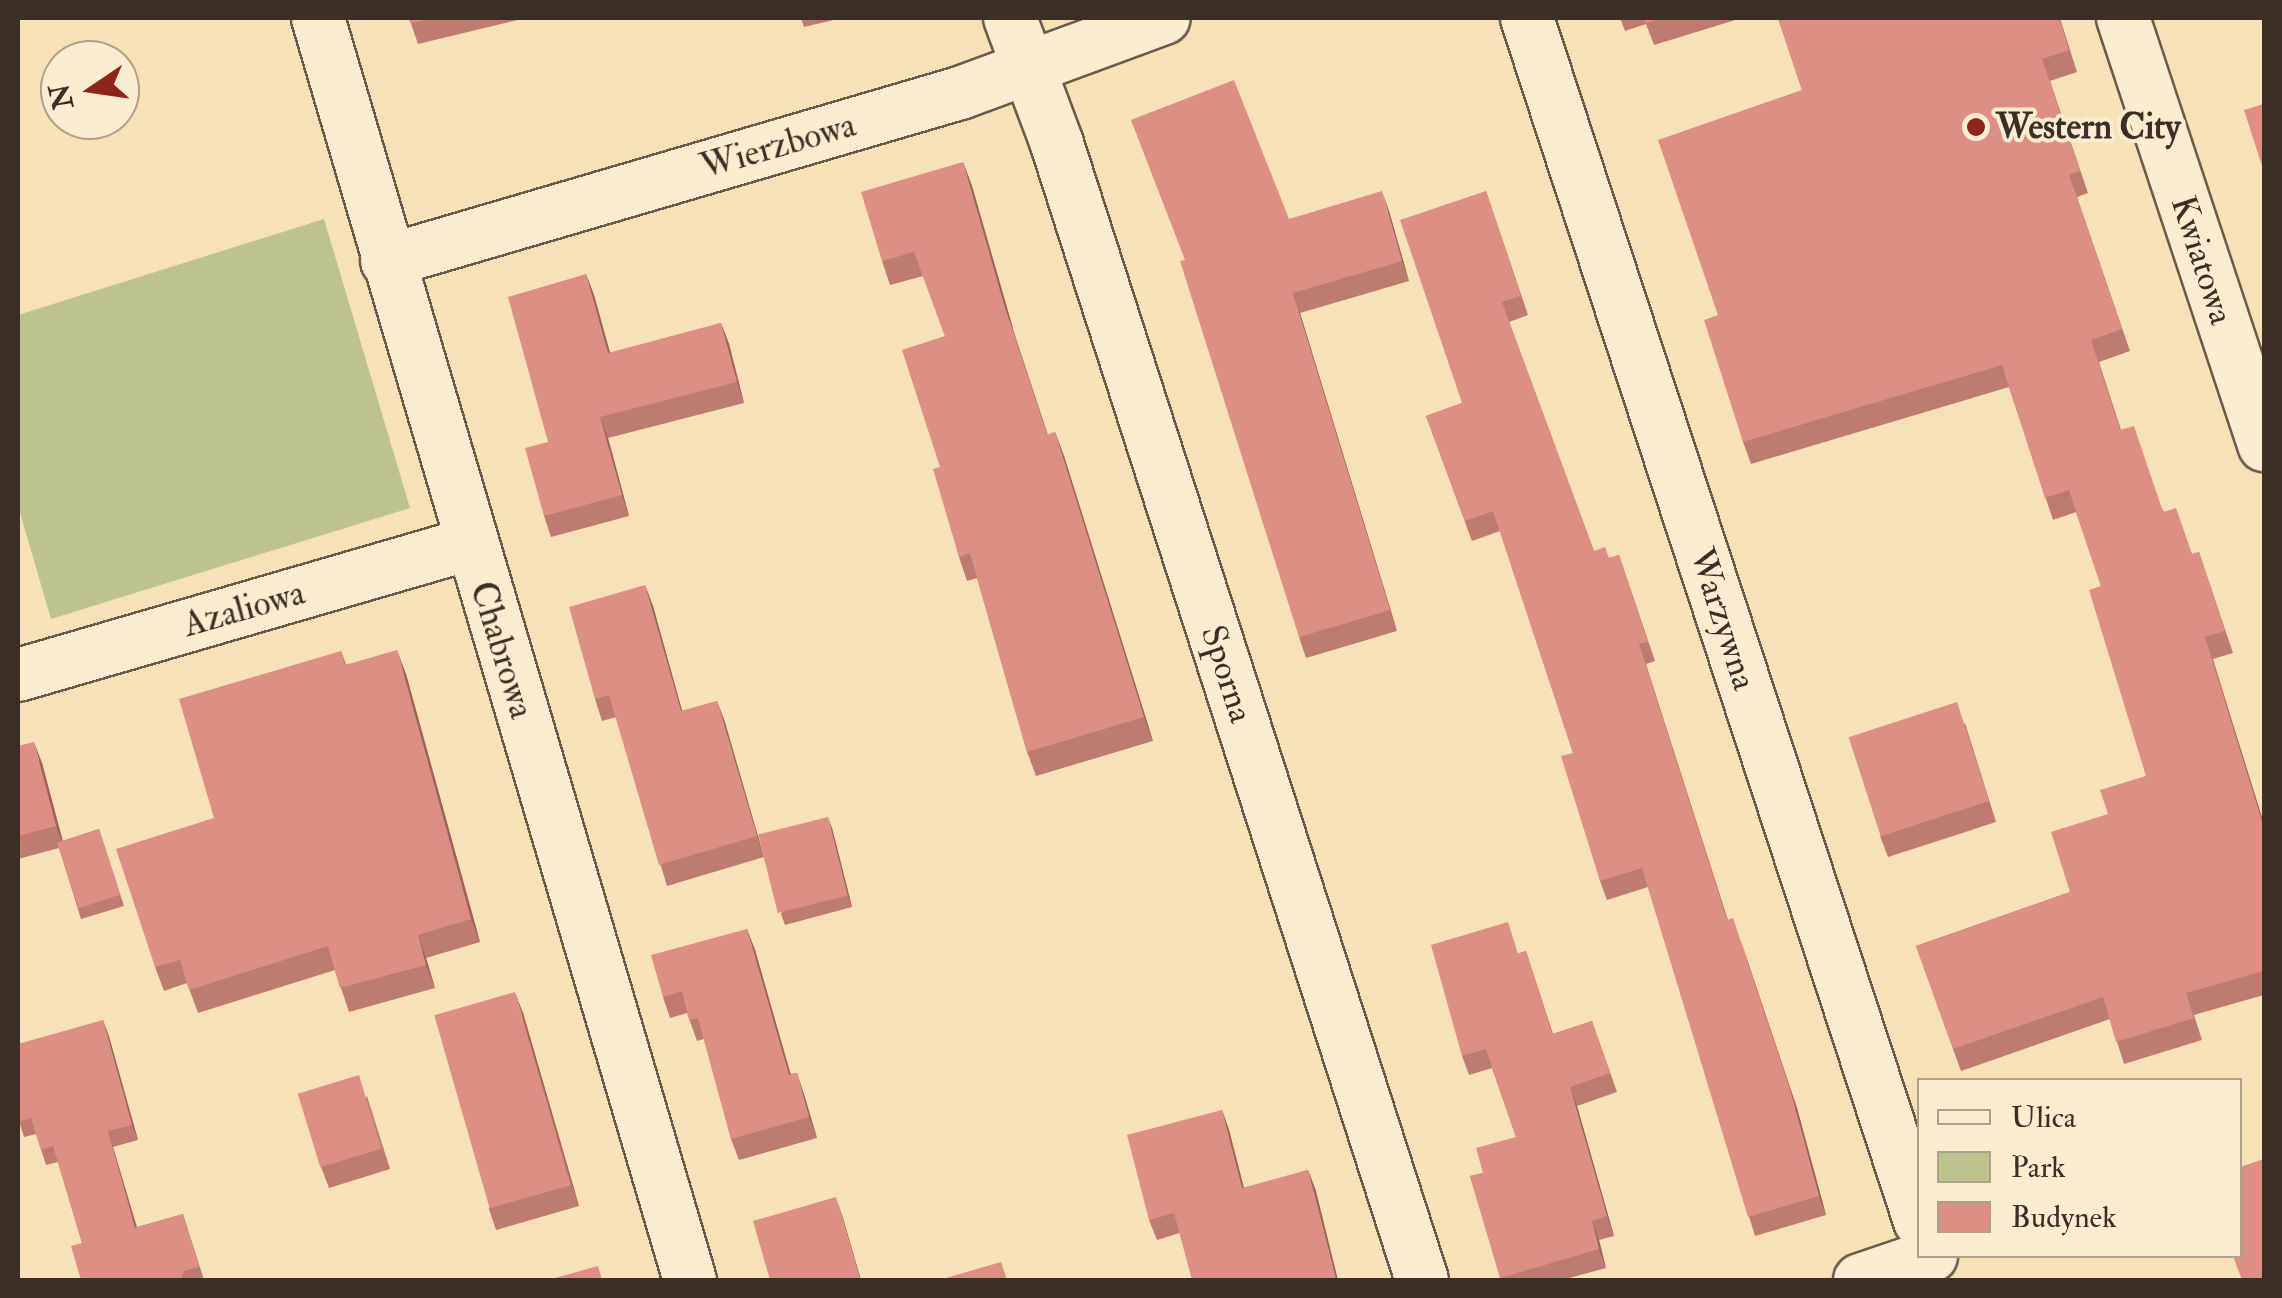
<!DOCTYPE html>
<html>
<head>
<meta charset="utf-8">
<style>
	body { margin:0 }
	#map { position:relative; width:2282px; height:1298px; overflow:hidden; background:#f7e2b8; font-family:"IM FELL Double Pica",serif }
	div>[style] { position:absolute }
	.green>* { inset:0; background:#bdc38f }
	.roads { filter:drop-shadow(2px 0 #695b4b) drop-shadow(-2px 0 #695b4b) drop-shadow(0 2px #695b4b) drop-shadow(0 -2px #695b4b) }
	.minor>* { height:52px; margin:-26px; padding:0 26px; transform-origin:26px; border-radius:26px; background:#faecd1 }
	.wall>* { inset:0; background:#be7b72 }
	.shaded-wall>* { inset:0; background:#9b645d }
	.building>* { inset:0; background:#dd8f85; transform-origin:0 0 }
	.dots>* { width:28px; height:28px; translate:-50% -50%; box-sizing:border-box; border:5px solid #faecd1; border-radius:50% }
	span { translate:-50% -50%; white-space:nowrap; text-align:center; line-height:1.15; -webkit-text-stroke:8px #faecd1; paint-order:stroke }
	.poi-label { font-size:35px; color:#3a2e27; font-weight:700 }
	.left { translate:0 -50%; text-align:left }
	.street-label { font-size:35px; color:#3a2e27 }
	.frame { position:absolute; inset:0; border:20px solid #3a2e27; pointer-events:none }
	.legend { position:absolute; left:1917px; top:1078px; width:325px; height:180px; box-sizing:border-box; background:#faecd1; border:2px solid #ada08d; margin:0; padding:12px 18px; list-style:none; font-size:30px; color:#3a2e27 }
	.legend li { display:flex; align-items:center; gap:20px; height:50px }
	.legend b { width:50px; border:2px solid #ada08d }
	.north { position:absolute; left:40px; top:40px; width:100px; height:100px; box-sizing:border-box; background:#faecd1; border:2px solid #ada08d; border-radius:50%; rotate:257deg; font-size:28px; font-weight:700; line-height:40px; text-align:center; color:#3a2e27 }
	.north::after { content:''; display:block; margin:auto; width:35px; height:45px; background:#8f2418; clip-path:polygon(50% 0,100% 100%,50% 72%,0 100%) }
</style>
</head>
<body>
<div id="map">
	<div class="green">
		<div style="clip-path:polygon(324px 219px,410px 508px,51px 619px,18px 506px,18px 315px)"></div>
	</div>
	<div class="roads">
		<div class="minor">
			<div style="left:318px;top:18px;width:1316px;rotate:73.58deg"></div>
			<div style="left:1010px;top:18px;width:134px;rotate:69.5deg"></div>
			<div style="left:1057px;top:144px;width:1193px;rotate:72.19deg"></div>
			<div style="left:1527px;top:18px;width:1266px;rotate:71.91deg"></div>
			<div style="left:2123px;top:18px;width:450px;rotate:71.7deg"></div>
			<div style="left:387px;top:261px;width:597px;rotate:-16.34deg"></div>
			<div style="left:960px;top:93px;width:217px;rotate:-20.2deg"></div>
			<div style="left:18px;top:675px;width:471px;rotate:-16.2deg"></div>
			<div style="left:1860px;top:1280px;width:75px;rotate:-18.7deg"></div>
		</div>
	</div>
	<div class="wall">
		<div style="clip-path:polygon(409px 18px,526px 18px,418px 44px)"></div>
		<div style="clip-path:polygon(801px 18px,842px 18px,804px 27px)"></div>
		<div style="clip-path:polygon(1620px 18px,1742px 18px,1654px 45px,1646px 24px,1625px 31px)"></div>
		<div style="clip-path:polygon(1778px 18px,2060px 18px,2077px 72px,2050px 81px,2088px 193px,2077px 197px,2130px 351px,2099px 362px,2121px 430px,2164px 512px,2192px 554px,2199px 552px,2233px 653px,2213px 659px,2264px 824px,2264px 995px,2194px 1015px,2202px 1040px,2124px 1064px,2110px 1019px,1961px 1071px,1916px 946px,2070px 892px,2108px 814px,2146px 776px,2101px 586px,2076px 512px,2053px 520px,2009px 387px,1751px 464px,1743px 442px,1718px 315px,1802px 90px)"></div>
		<div style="clip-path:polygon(963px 162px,972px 186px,1014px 332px,1048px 435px,1055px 432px,1064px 456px,1153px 741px,1036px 776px,1027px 752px,977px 578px,967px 581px,959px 557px,940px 467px,945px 336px,923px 276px,890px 285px,882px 261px)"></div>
		<div style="clip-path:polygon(1486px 191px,1528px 315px,1509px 322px,1594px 551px,1609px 558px,1619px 555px,1655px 661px,1646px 664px,1728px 920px,1797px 1108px,1826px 1215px,1755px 1236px,1648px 887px,1607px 900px,1600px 881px,1573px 753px,1500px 531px,1472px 541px,1426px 416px,1462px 403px)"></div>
		<div style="clip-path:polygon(1389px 211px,1409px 281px,1300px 313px,1397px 631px,1306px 658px,1299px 637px,1289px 219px)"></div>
		<div style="clip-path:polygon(586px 274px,594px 295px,610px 353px,721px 323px,729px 344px,744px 403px,608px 438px,629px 516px,551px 537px,544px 516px,548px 442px)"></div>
		<div style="clip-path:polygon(645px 585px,653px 606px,682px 711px,717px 701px,764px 857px,667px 886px,616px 717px,602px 721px,595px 699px)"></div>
		<div style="clip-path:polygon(341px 651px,346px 664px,406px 674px,480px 942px,426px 958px,435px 988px,349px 1012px,335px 970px,198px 1013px,187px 983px,164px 991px,155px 967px,214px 818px)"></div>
		<div style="clip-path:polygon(1965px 723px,1996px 822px,1888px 857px,1880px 836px)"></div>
		<div style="clip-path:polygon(18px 746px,42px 763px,63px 841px,99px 829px,124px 906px,81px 919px,59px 848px,18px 859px)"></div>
		<div style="clip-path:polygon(832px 828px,852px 907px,785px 925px,781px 914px)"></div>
		<div style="clip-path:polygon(747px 929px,755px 950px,790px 1074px,797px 1073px,817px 1138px,739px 1160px,731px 1139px,704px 1039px,697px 1041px,687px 1013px,670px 1018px,663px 997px)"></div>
		<div style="clip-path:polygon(1526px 951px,1553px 1034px,1592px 1021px,1617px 1092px,1577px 1106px,1614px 1236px,1599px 1240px,1606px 1268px,1562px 1280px,1501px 1280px,1470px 1176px,1483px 1173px,1516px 1137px,1492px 1068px,1469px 1075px,1462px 1056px,1519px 953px)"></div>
		<div style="clip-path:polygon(523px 1013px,579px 1206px,496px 1230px,489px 1209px)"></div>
		<div style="clip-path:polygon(103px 1020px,138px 1140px,113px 1147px,137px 1227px,183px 1214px,204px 1280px,81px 1280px,82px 1243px,58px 1162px,46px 1165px,36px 1134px,24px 1137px,18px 1118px)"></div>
		<div style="clip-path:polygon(367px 1096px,390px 1169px,329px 1188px,321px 1167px)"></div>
		<div style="clip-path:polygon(1222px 1110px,1229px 1130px,1244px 1188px,1308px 1170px,1316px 1191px,1157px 1240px,1149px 1220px)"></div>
	</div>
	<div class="shaded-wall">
		<div style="clip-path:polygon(963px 162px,972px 186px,1014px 332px,1005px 308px)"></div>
		<div style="clip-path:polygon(1382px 191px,1389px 211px,1409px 281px,1402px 261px)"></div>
		<div style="clip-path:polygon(586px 274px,594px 295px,616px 374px,608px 353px)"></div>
		<div style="clip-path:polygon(1293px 293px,1300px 313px,1397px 631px,1390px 610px)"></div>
		<div style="clip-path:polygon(721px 323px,729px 344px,744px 403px,737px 382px)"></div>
		<div style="clip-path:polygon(600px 417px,608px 438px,629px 516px,622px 495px)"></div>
		<div style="clip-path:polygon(1055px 432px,1064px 456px,1153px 741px,1144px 717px)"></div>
		<div style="clip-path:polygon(645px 585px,653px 606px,688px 732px,681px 711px)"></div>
		<div style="clip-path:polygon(2205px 637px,2264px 824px,2264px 828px)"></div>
		<div style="clip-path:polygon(397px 650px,406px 674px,480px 942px,471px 919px)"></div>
		<div style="clip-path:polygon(717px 701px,725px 722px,764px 857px,757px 836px)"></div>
		<div style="clip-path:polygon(34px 742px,42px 763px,64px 847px,56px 826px)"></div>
		<div style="clip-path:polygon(828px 817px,832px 828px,852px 907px,848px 896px)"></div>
		<div style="clip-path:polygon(747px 929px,755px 950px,797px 1096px,789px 1075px)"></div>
		<div style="clip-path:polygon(418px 935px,426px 958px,435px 988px,426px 965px)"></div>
		<div style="clip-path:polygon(1740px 938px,1797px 1108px,1826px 1215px,1819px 1196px)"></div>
		<div style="clip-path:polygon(515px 992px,523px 1013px,579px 1206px,572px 1185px)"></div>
		<div style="clip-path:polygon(103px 1020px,109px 1036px,138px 1140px,132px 1125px)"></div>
		<div style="clip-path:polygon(797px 1073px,804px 1094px,817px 1138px,809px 1117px)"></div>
		<div style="clip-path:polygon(1570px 1087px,1577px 1106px,1614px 1236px,1607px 1216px)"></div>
		<div style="clip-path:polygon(1222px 1110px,1229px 1130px,1249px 1208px,1242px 1188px)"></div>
		<div style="clip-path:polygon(108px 1131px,113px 1147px,141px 1243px,135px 1228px)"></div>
		<div style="clip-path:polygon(1308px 1170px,1316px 1191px,1338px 1280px,1336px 1280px)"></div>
		<div style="clip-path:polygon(836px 1197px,843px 1218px,861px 1280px,860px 1280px)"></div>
		<div style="clip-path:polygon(1592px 1221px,1599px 1240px,1606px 1268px,1599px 1249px)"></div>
	</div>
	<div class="building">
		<div style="clip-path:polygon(409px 18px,434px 18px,410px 23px)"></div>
		<div style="clip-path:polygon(1644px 18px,1663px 18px,1646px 23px)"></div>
		<div style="clip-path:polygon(1778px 18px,2059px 18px,2069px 50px,2042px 59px,2080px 171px,2069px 175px,2122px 329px,2091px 340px,2120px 430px,2134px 426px,2163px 512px,2176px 508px,2192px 554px,2199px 552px,2225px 631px,2205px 637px,2264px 828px,2264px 971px,2186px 993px,2194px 1018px,2116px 1042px,2103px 997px,1953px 1049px,1916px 946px,2070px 892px,2051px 832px,2108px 814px,2100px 790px,2146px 776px,2089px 590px,2101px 586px,2069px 490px,2045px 498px,2002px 365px,1743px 442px,1704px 320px,1718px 315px,1658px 140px,1802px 90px)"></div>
		<div style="clip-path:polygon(1234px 80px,1289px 219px,1382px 191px,1402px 261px,1293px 293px,1390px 610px,1299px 637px,1180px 261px,1185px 260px,1131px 120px)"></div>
		<div style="clip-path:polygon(2264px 104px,2264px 172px,2244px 110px)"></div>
		<div style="clip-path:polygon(963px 162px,1005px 308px,1047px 435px,1055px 432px,1144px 717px,1027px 752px,970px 553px,959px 557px,933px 469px,940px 467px,902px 350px,945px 336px,914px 252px,882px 261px,861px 192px)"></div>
		<div style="clip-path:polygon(1486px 191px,1521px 296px,1502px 302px,1594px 551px,1605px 547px,1609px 558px,1619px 555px,1648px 642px,1639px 644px,1727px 920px,1733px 918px,1790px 1089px,1819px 1196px,1748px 1217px,1642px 868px,1600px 881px,1561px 756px,1573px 753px,1493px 511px,1465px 521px,1426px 416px,1462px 403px,1400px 220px)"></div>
		<div style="clip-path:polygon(586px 274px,608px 353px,721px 323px,737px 382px,600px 417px,622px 495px,544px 516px,525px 448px,548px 442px,508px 297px)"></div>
		<div style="clip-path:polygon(645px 585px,681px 711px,717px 701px,757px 836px,659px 865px,609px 695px,595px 699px,569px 607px)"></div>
		<div style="clip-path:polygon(397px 650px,471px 919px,418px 935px,426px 965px,340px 988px,328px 946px,189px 990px,180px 960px,155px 967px,116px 849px,214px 818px,179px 699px,341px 651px,345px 665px)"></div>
		<div style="left:1957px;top:702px;width:104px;height:114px;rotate:72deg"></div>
		<div style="clip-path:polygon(34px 742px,56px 826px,18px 836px,18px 746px)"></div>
		<div style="left:828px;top:817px;width:81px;height:72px;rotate:76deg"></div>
		<div style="left:99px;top:829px;width:69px;height:44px;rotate:72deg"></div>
		<div style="clip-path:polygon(1508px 922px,1518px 954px,1526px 951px,1552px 1034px,1592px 1021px,1610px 1073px,1570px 1087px,1607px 1216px,1592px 1221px,1599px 1249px,1500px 1278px,1470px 1176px,1483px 1173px,1476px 1148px,1516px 1137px,1486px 1049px,1462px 1056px,1431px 945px)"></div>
		<div style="clip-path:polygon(747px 929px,789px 1075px,797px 1073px,809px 1117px,731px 1139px,698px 1018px,689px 1020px,682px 991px,663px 997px,651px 955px)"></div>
		<div style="left:515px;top:992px;width:201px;height:84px;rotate:74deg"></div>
		<div style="clip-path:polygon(103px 1020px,132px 1125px,108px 1131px,135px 1228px,183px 1214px,199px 1267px,184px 1271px,181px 1280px,81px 1280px,71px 1246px,82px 1243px,53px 1146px,41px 1150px,31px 1118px,18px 1122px,18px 1044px)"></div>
		<div style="left:359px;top:1075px;width:77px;height:64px;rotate:73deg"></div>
		<div style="clip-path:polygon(1222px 1110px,1242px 1188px,1308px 1170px,1336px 1280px,1192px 1280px,1174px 1213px,1149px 1220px,1127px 1135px)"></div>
		<div style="clip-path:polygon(2264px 1159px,2264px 1280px,2242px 1280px,2233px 1256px,2240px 1256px,2240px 1167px)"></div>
		<div style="clip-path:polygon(836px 1197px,860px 1280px,770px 1280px,753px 1221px)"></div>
		<div style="clip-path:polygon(1001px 1262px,1007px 1280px,939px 1280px)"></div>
		<div style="clip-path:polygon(598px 1266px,602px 1280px,548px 1280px)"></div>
	</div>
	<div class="dots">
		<div style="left:1976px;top:127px;background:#8f2418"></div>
	</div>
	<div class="poi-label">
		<span class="left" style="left:1996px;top:127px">Western City</span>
	</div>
	<div class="street-label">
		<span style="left:778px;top:146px;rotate:-16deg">Wierzbowa</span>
		<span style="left:2202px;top:260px;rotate:72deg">Kwiatowa</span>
		<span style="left:244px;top:609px;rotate:-16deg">Azaliowa</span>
		<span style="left:1723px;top:619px;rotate:72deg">Warzywna</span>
		<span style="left:502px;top:650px;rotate:73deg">Chabrowa</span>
		<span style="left:1227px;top:674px;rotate:72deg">Sporna</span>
	</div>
	<div class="frame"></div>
	<ul class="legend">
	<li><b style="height:12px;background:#faecd1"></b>Ulica</li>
	<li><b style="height:28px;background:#bdc38f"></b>Park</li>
	<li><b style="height:28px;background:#dd8f85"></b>Budynek</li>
	</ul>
	<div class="north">N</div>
</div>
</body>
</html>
